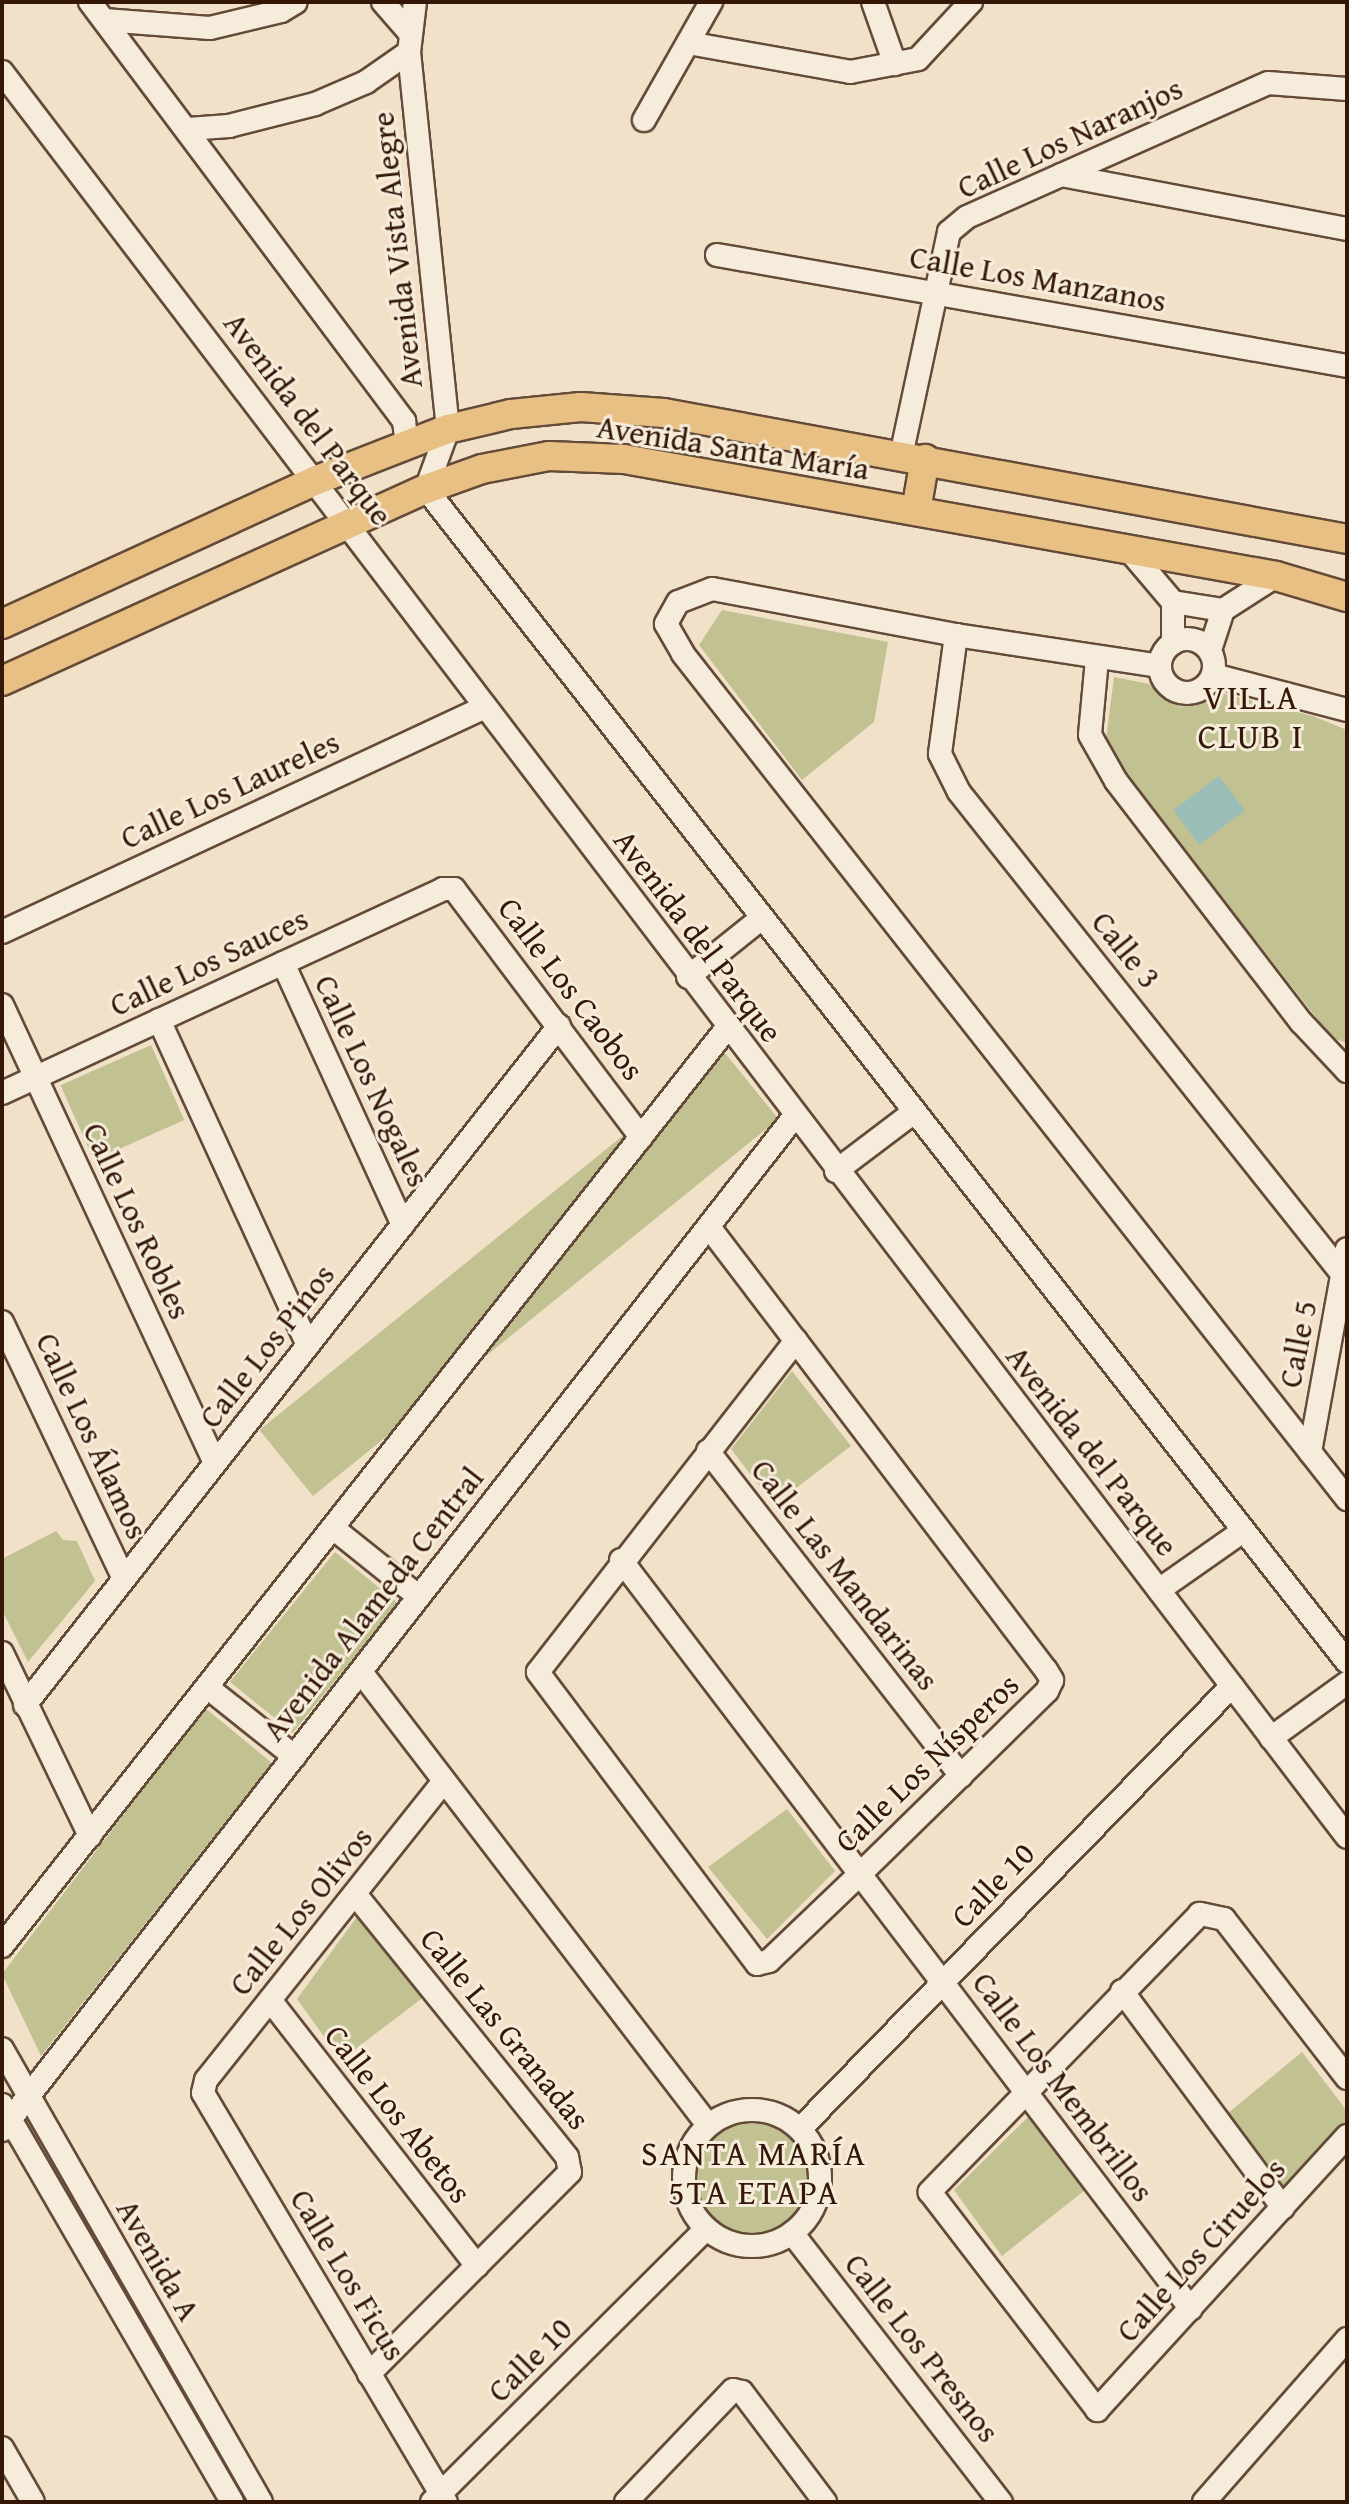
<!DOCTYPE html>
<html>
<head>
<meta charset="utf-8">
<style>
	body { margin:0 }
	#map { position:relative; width:1349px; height:2504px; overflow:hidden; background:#f1e1c8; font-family:"Gentium Book Plus",serif }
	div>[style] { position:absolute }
	.green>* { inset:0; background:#c1c192; transform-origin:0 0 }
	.round { border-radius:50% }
	.water>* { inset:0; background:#9bbdb7; transform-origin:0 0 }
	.roads { filter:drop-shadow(2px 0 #644a38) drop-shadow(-2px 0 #644a38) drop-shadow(0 2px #644a38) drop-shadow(0 -2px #644a38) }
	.minor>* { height:22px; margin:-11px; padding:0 11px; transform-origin:11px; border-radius:11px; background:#f6ecdb }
	.minor>.ring { margin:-11px; padding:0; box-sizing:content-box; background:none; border:22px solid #f6ecdb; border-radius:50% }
	.major>* { height:28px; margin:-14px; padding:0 14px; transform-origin:14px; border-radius:14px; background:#e8c084 }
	span { translate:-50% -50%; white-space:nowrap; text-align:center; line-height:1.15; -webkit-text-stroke:6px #f6ecdb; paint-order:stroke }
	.street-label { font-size:32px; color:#351708 }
	.neighbourhood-label { font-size:34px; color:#351708; letter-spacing:2px }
	.frame { position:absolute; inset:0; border:4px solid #351708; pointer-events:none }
</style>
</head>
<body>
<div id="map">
	<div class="green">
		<div style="clip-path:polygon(722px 610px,888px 642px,874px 722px,802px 780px,699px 645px)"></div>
		<div style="clip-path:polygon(1114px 677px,1149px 684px,1181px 707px,1221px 693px,1313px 716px,1347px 730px,1347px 1043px,1332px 1038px,1105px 747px)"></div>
		<div style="left:151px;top:1045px;width:82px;height:99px;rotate:66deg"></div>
		<div style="left:725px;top:1053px;width:85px;height:599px;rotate:51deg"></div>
		<div style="clip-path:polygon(792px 1371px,851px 1446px,774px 1505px,731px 1449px)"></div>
		<div style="clip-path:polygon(56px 1531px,63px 1540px,77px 1541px,95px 1581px,28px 1662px,2px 1610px,2px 1559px)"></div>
		<div style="left:335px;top:1552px;width:81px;height:167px;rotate:39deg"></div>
		<div style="clip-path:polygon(205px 1708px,272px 1763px,41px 2056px,2px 1974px)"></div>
		<div style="clip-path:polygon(787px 1809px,835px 1871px,767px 1939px,708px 1867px)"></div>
		<div style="clip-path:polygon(359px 1914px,425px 1996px,341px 2060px,297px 1999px)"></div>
		<div style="clip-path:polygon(1302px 2052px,1347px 2111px,1347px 2122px,1283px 2201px,1222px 2118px)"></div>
		<div style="clip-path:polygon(1028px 2117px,1085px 2190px,1002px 2256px,954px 2190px)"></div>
		<div class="round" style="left:696px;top:2121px;width:112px;height:112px"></div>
	</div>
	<div class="water">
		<div style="left:1219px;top:776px;width:43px;height:57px;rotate:53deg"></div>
	</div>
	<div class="roads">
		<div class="minor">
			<div style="left:90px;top:2px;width:524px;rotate:53.15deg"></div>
			<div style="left:404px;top:421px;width:23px;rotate:83deg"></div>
			<div style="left:383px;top:2px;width:41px;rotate:48.9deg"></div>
			<div style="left:415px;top:2px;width:50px;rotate:96.8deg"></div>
			<div style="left:409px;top:52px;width:379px;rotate:84.1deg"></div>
			<div style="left:448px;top:429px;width:64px;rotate:110.1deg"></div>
			<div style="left:426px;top:489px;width:1491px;rotate:51.86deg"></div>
			<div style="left:873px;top:2px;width:66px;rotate:70.5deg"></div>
			<div style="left:104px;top:20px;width:106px;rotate:4.3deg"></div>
			<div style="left:210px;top:28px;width:73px;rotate:-13.5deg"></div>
			<div style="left:281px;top:11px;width:17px;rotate:-31deg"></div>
			<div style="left:688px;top:43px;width:165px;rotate:10.1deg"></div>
			<div style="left:850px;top:72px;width:69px;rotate:-10.8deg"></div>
			<div style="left:918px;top:59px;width:78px;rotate:-47.1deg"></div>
			<div style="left:2px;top:72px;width:2219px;rotate:52.69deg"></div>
			<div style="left:644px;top:120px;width:136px;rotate:-60.4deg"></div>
			<div style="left:188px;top:129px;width:41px;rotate:-4.2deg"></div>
			<div style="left:229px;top:126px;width:89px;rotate:-14.3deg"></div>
			<div style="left:315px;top:104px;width:56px;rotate:-23.3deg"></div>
			<div style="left:366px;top:82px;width:52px;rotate:-34.9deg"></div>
			<div style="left:1061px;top:175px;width:291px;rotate:10.7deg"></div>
			<div style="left:717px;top:255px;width:640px;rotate:9.99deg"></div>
			<div style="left:901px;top:456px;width:229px;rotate:-77.9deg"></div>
			<div style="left:949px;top:232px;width:23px;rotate:-40deg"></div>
			<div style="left:967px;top:217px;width:329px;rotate:-24deg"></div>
			<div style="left:1268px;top:83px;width:79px;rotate:4.3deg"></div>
			<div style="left:1128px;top:549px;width:70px;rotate:49.7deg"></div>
			<div style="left:1173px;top:602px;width:41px;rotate:90deg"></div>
			<div style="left:1173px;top:602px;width:51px;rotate:9.1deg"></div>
			<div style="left:956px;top:635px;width:120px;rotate:97.7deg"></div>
			<div style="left:940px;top:754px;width:42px;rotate:63.4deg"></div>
			<div style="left:959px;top:792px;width:617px;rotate:51.51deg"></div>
			<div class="ring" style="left:1160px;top:639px;width:32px;height:32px"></div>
			<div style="left:1210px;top:650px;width:42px;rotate:-72deg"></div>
			<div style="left:1223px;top:610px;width:63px;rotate:-32.7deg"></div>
			<div style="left:1097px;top:659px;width:76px;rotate:95.3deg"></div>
			<div style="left:1090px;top:735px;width:53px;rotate:60.5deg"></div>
			<div style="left:1116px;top:781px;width:305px;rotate:52.5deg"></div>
			<div style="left:1302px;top:1023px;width:66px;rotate:46.8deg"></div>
			<div style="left:1160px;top:666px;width:206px;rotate:-171.4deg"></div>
			<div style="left:956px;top:635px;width:248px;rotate:-169.3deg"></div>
			<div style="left:712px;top:589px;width:36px;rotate:159deg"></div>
			<div style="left:678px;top:602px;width:25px;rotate:119deg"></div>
			<div style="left:666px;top:624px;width:34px;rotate:60deg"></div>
			<div style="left:683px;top:654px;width:1075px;rotate:51.84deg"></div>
			<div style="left:1213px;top:675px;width:138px;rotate:14.6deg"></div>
			<div style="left:2px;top:932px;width:533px;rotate:-24.98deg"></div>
			<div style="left:283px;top:963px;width:288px;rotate:65.4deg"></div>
			<div style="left:688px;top:977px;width:95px;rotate:-38.6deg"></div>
			<div style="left:2px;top:1005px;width:505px;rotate:65.06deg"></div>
			<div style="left:159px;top:1020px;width:358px;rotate:65.4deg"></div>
			<div style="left:2px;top:1093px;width:486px;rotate:-24.8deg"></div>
			<div style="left:443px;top:889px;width:11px"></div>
			<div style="left:454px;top:889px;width:311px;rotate:53deg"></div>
			<div style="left:836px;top:1171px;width:98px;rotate:-37.1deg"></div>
			<div style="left:709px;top:1227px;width:143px;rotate:52.7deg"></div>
			<div style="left:796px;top:1341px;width:413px;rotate:52.8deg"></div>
			<div style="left:1046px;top:1670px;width:12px;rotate:59deg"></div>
			<div style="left:1052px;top:1680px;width:12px;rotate:114deg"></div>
			<div style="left:1047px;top:1691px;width:260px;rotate:135.6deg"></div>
			<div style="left:861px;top:1873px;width:127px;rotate:136.3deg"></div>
			<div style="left:769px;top:1961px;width:12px;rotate:166deg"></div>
			<div style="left:757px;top:1964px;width:365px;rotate:-126.9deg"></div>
			<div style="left:538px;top:1672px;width:420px;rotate:-52.1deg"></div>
			<div style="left:2px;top:1322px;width:284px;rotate:64.6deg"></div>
			<div style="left:708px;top:1451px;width:412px;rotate:52.1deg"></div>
			<div style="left:1310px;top:1452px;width:206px;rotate:-79.7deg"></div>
			<div style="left:333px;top:1528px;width:110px;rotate:38.7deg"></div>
			<div style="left:621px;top:1560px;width:941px;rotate:52.73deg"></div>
			<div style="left:1159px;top:1590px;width:103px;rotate:-35.1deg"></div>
			<div style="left:2px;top:1653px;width:203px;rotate:64.3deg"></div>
			<div style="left:361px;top:1672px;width:571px;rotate:52.55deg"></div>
			<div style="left:207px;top:1687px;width:112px;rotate:38.5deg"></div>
			<div style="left:25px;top:1705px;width:864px;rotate:-51.82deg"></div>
			<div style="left:1271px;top:1738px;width:94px;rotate:-35.9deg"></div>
			<div style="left:444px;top:1781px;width:382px;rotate:128.5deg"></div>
			<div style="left:206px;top:2080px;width:13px;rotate:103deg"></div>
			<div style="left:203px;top:2093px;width:476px;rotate:59.3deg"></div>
			<div style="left:355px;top:1894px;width:338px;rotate:51.1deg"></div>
			<div style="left:567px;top:2157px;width:15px;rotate:79deg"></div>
			<div style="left:570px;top:2172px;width:285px;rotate:134.9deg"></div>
			<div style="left:2px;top:1946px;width:1170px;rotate:-51.7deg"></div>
			<div style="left:1122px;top:1991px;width:270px;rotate:53.4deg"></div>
			<div style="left:270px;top:2000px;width:337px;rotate:52.1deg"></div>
			<div style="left:2px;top:2049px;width:522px;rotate:60.24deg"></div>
			<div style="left:1347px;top:2078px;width:201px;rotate:-127.7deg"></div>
			<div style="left:1224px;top:1919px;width:25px;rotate:-168deg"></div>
			<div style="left:1200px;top:1914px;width:388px;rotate:134.2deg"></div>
			<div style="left:930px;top:2192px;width:275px;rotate:52.5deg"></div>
			<div style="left:1097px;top:2410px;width:371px;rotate:-47.6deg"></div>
			<div style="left:2px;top:2105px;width:459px;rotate:59.9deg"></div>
			<div class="ring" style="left:684px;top:2110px;width:114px;height:114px"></div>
			<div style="left:800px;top:2129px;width:619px;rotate:-45.72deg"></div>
			<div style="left:2px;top:2130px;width:1286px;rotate:-51.98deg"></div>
			<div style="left:792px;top:2233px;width:341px;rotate:52.2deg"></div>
			<div style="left:2px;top:2448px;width:62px;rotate:60.1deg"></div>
			<div style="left:432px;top:2502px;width:387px;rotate:-44.9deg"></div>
			<div style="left:626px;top:2502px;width:155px;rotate:-46.3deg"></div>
			<div style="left:733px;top:2390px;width:9px;rotate:13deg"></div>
			<div style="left:742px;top:2392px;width:138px;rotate:53deg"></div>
			<div style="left:1204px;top:2502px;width:217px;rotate:-48.7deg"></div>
		</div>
		<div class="major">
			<div style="left:916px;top:511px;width:53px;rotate:-80.2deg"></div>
			<div style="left:2px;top:624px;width:346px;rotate:-24.6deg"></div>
			<div style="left:317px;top:480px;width:141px;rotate:-21.3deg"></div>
			<div style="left:448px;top:429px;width:65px;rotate:-13.4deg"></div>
			<div style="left:511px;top:414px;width:70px;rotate:-5.7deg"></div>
			<div style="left:581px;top:407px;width:83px;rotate:4.1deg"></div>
			<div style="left:664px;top:413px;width:695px;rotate:10.45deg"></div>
			<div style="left:2px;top:681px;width:465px;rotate:-24.4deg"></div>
			<div style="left:426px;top:489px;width:59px;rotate:-19.7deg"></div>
			<div style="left:482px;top:469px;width:68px;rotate:-11deg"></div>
			<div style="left:549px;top:456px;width:75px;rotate:2.3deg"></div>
			<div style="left:624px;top:459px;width:662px;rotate:10.17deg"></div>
			<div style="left:1276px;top:576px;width:74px;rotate:16.5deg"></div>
		</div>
	</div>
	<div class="street-label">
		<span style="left:1070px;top:138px;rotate:-25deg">Calle Los Naranjos</span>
		<span style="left:397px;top:250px;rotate:-96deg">Avenida Vista Alegre</span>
		<span style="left:1038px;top:279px;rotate:10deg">Calle Los Manzanos</span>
		<span style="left:308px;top:419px;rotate:53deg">Avenida del Parque</span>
		<span style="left:733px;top:448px;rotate:9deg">Avenida Santa María</span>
		<span style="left:230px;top:790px;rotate:-25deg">Calle Los Laureles</span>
		<span style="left:698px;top:936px;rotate:53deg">Avenida del Parque</span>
		<span style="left:1126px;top:950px;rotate:51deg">Calle 3</span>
		<span style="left:209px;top:962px;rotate:-25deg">Calle Los Sauces</span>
		<span style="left:571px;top:989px;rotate:53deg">Calle Los Caobos</span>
		<span style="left:372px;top:1081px;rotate:65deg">Calle Los Nogales</span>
		<span style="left:137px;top:1221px;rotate:65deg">Calle Los Robles</span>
		<span style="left:1298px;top:1344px;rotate:-79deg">Calle 5</span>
		<span style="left:267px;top:1346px;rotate:-52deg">Calle Los Pinos</span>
		<span style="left:92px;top:1436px;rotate:65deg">Calle Los Álamos</span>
		<span style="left:1092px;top:1451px;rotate:52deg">Avenida del Parque</span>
		<span style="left:845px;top:1575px;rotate:52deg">Calle Las Mandarinas</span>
		<span style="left:373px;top:1604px;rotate:-52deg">Avenida Alameda Central</span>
		<span style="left:927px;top:1763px;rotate:-44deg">Calle Los Nísperos</span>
		<span style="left:993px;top:1885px;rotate:-46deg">Calle 10</span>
		<span style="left:301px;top:1911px;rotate:-51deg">Calle Los Olivos</span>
		<span style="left:505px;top:2029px;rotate:51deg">Calle Las Granadas</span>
		<span style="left:1063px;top:2087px;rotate:53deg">Calle Los Membrillos</span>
		<span style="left:398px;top:2114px;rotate:52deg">Calle Los Abetos</span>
		<span style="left:1201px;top:2250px;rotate:-48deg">Calle Los Ciruelos</span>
		<span style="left:158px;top:2260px;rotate:60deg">Avenida A</span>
		<span style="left:348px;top:2275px;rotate:59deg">Calle Los Ficus</span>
		<span style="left:922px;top:2348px;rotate:52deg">Calle Los Presnos</span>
		<span style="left:530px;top:2360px;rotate:-45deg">Calle 10</span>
	</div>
	<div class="neighbourhood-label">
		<span style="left:1251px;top:716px">VILLA<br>CLUB I</span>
		<span style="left:754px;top:2172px">SANTA MARÍA<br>5TA ETAPA</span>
	</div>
	<div class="frame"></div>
</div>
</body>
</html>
